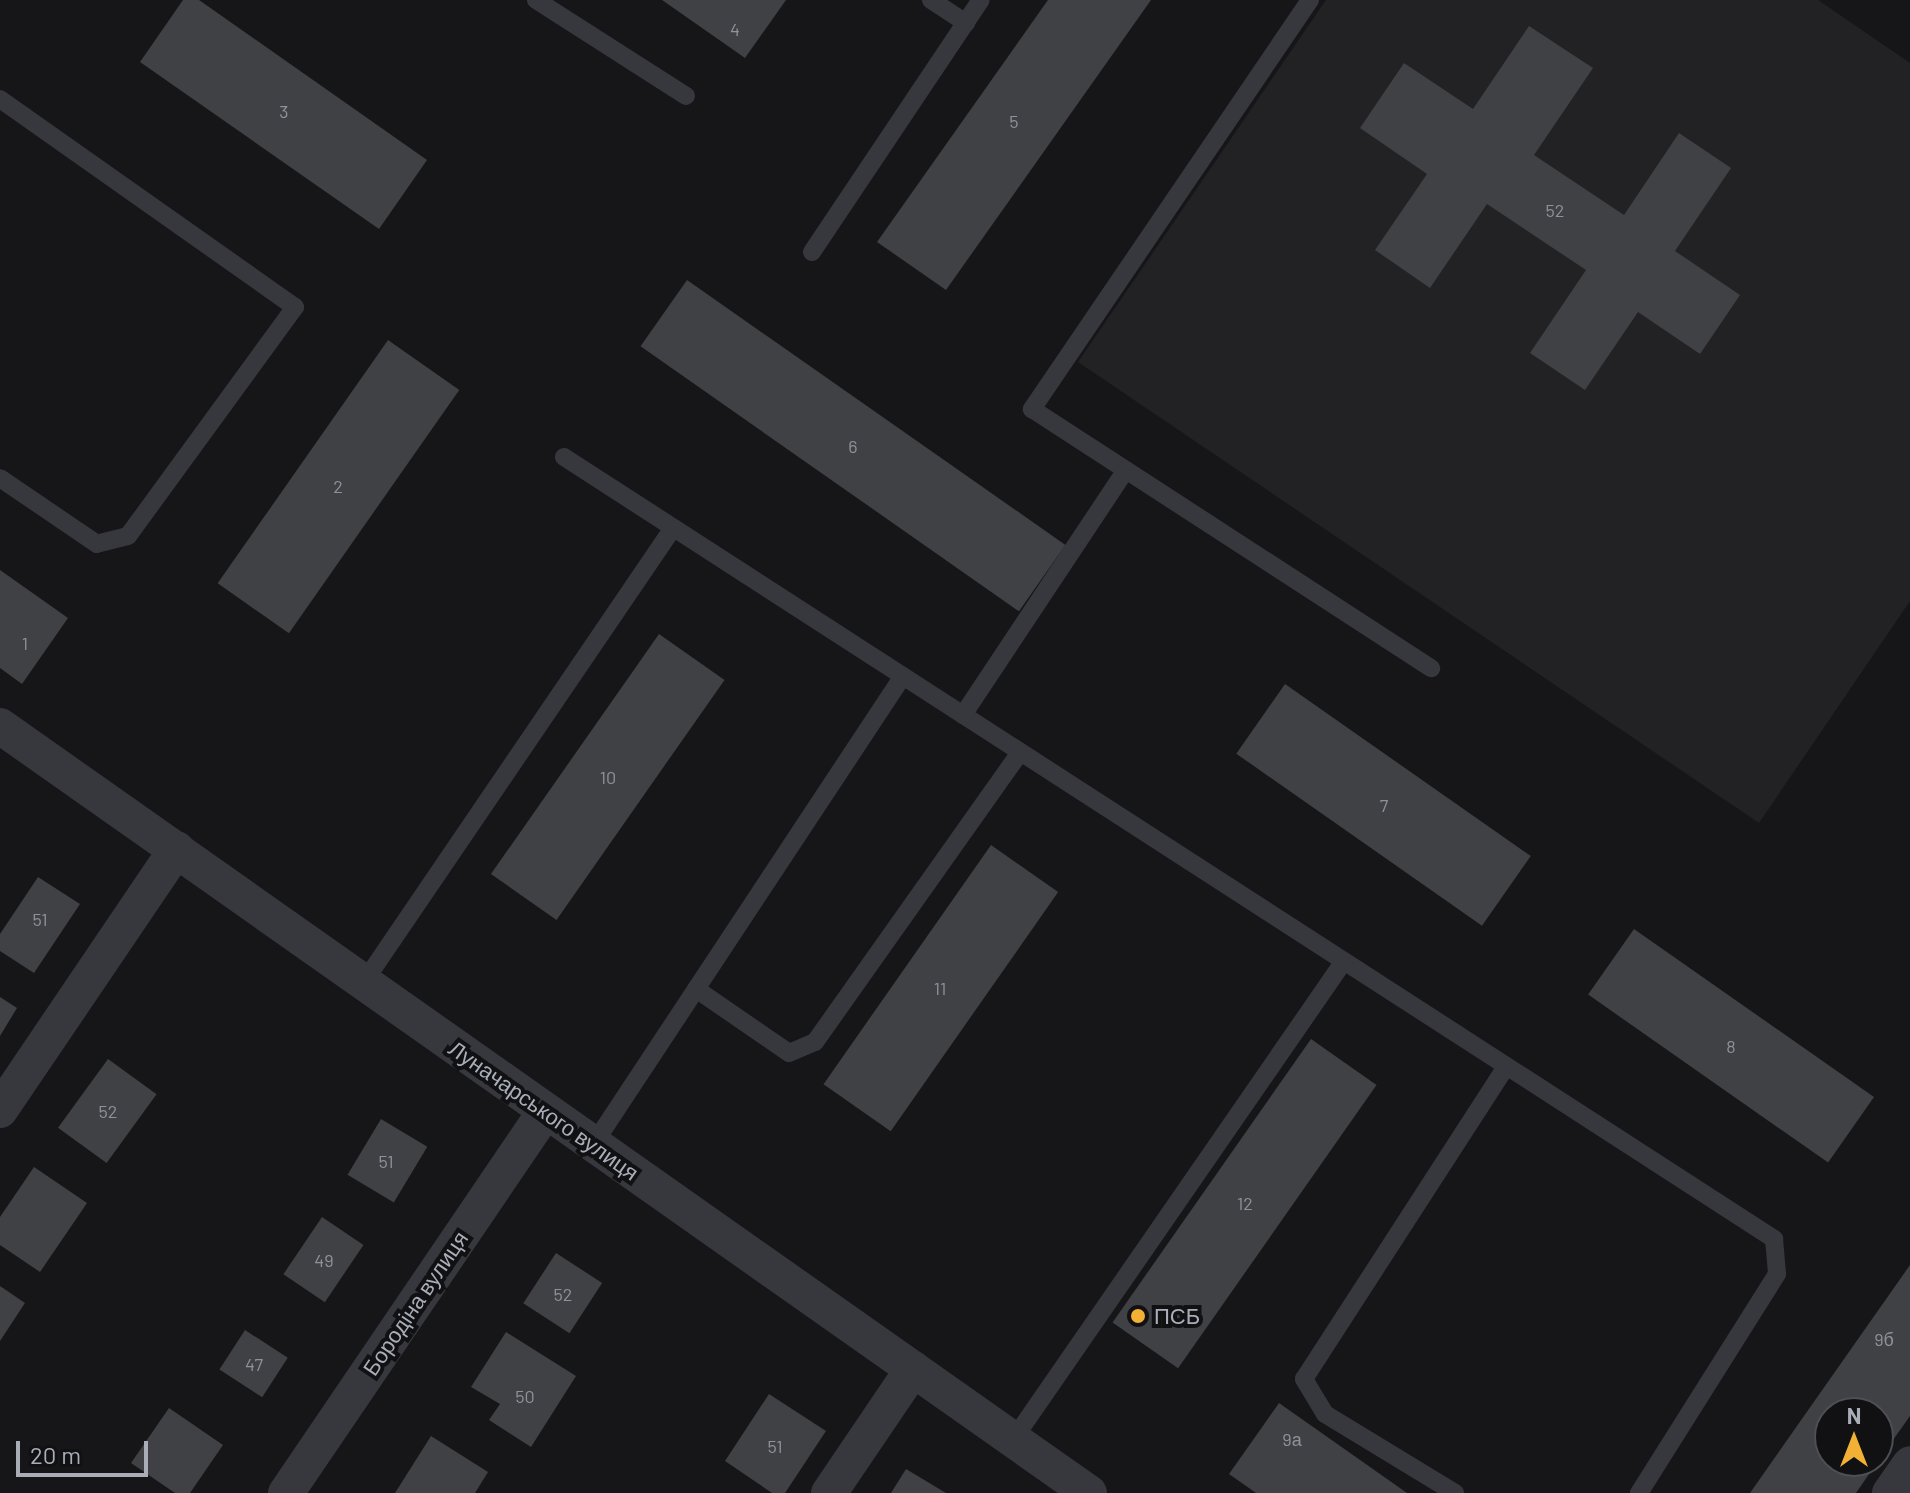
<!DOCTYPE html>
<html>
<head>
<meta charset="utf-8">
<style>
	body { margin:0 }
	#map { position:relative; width:1910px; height:1493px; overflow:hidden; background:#161618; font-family:Barlow,sans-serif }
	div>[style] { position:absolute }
	.built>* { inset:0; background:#222225 }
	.building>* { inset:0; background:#404145; transform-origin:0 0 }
	.lane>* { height:18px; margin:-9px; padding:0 9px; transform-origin:9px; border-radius:9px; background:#37383d }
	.street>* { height:36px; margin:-18px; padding:0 18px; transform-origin:18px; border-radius:18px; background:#37383d }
	.dots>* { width:22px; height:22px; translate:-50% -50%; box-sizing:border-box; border:4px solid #111113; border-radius:50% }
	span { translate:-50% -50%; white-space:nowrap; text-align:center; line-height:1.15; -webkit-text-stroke:8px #111113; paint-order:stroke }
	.number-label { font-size:18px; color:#8e929b }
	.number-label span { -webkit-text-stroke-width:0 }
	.street-label { font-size:22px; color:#a8adb8 }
	.poi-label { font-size:22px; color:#a8adb8 }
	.left { translate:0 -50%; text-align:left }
	.north { position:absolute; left:1814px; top:1397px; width:80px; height:80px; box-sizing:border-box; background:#111113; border:2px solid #4d4f55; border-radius:50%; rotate:0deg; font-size:22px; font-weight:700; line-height:32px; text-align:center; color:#a8adb8 }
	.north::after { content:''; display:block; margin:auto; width:28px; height:36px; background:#f2b134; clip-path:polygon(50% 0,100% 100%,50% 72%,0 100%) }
	.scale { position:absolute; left:16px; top:1441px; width:132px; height:36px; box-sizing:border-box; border:4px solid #a8adb8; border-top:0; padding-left:10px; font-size:24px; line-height:28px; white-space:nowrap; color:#a8adb8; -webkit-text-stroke:6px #111113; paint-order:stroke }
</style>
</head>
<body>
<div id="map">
	<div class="built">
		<div style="clip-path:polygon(1326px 0,1818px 0,1910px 63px,1910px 601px,1759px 823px,1078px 362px)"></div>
	</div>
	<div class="building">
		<div style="clip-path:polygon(183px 0,199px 0,427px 160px,379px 229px,140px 62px)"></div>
		<div style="clip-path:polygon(662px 0,786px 0,745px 58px)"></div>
		<div style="clip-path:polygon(1048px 0,1151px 0,946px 290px,877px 242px)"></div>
		<div style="clip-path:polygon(1529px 26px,1593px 68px,1534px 155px,1624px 215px,1679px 133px,1731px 168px,1675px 251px,1740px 295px,1700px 354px,1638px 312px,1585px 390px,1530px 353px,1586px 270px,1487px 204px,1430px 288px,1375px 250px,1427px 174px,1360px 128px,1404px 63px,1473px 109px)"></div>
		<div style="left:687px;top:280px;width:462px;height:81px;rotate:35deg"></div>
		<div style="left:388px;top:340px;width:87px;height:297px;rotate:35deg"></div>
		<div style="clip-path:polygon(0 570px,68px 618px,22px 684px,0 668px)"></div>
		<div style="left:659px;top:634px;width:80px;height:293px;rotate:35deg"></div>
		<div style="left:1285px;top:684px;width:300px;height:85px;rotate:35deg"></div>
		<div style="left:991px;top:845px;width:82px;height:292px;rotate:35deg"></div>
		<div style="clip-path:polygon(38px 877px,80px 904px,34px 973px,0 951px,0 934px)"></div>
		<div style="left:1634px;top:929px;width:293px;height:80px;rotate:35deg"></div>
		<div style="clip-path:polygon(0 997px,17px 1008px,0 1036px)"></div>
		<div style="left:1311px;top:1039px;width:80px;height:346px;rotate:35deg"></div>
		<div style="left:108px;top:1059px;width:60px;height:85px;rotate:36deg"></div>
		<div style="left:381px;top:1119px;width:54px;height:65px;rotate:31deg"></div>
		<div style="clip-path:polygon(34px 1167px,87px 1203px,40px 1272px,0 1245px,0 1217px)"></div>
		<div style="left:322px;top:1217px;width:50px;height:69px;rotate:34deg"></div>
		<div style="left:556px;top:1253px;width:55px;height:60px;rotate:33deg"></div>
		<div style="clip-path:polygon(evenodd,1910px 1265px,1910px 1416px,1878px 1461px,1856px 1493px,1750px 1493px,1910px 1265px,1830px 1413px,1878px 1413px,1878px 1461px,1830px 1461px,1830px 1413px)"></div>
		<div style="clip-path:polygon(0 1286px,25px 1303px,0 1341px)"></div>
		<div style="left:245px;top:1330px;width:51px;height:47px;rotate:33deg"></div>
		<div style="clip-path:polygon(506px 1332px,576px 1376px,531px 1447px,489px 1420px,500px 1404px,471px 1387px)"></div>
		<div style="clip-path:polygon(769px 1394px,826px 1431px,785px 1493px,772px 1493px,725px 1461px)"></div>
		<div style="clip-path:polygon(1279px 1403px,1407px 1493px,1256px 1493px,1229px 1474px)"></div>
		<div style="clip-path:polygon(169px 1408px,223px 1445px,190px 1493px,175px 1493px,131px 1463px)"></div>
		<div style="clip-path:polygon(431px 1436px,488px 1472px,475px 1493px,395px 1493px)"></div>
		<div style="clip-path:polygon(906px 1469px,946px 1493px,891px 1493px)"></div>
	</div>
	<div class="lane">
		<div style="left:536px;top:0;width:178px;rotate:32.6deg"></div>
		<div style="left:931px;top:0;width:42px;rotate:33.3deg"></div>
		<div style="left:1310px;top:0;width:495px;rotate:124.2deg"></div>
		<div style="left:1032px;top:409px;width:476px;rotate:33deg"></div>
		<div style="left:0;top:99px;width:361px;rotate:35.2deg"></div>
		<div style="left:295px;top:307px;width:283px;rotate:126.1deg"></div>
		<div style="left:128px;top:536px;width:32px;rotate:166deg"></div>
		<div style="left:97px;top:544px;width:117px;rotate:-145.8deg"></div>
		<div style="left:812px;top:252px;width:303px;rotate:-56.2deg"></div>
		<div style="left:564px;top:457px;width:1441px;rotate:32.87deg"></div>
		<div style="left:1774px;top:1239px;width:35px;rotate:85deg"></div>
		<div style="left:1777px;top:1274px;width:259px;rotate:122.2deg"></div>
		<div style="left:963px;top:715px;width:294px;rotate:-56.4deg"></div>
		<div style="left:364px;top:982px;width:549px;rotate:-55.76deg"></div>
		<div style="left:696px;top:989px;width:113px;rotate:34.5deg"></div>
		<div style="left:789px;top:1053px;width:28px;rotate:-23deg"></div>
		<div style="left:815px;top:1042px;width:355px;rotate:-54.7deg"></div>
		<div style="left:593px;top:1145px;width:562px;rotate:-56.54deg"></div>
		<div style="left:1013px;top:1440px;width:582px;rotate:-55.35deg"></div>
		<div style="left:1455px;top:1493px;width:152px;rotate:-148.7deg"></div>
		<div style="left:1325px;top:1414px;width:41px;rotate:-121deg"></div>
		<div style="left:1304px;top:1379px;width:372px;rotate:-57.1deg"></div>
	</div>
	<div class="street">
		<div style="left:0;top:726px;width:1332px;rotate:35.16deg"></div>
		<div style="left:0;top:1110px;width:315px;rotate:-55.9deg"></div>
		<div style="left:286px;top:1493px;width:461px;rotate:-55.8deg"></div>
		<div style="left:829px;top:1493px;width:150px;rotate:-55.9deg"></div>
		<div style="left:1890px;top:1493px;width:35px;rotate:-55deg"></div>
	</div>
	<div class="dots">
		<div style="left:1138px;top:1316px;background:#f2b134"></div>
	</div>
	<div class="number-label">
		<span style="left:735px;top:29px">4</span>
		<span style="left:284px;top:111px">3</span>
		<span style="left:1014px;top:121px">5</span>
		<span style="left:1555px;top:210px">52</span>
		<span style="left:853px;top:446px">6</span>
		<span style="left:338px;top:486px">2</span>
		<span style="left:25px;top:643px">1</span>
		<span style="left:608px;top:777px">10</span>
		<span style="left:1384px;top:805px">7</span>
		<span style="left:40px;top:919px">51</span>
		<span style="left:940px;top:988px">11</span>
		<span style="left:1731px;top:1046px">8</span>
		<span style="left:108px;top:1111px">52</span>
		<span style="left:386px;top:1161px">51</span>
		<span style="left:1245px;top:1203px">12</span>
		<span style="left:324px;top:1260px">49</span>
		<span style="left:563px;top:1294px">52</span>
		<span style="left:1884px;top:1339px">9б</span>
		<span style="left:254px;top:1364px">47</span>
		<span style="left:525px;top:1396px">50</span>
		<span style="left:1292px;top:1439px">9а</span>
		<span style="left:775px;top:1446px">51</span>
	</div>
	<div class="street-label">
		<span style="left:544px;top:1110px;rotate:35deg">Луначарського вулиця</span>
		<span style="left:415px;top:1303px;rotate:-56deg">Бородіна вулиця</span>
	</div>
	<div class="poi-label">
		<span class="left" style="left:1154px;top:1316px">ПСБ</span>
	</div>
	<div class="north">N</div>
	<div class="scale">20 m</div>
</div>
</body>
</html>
